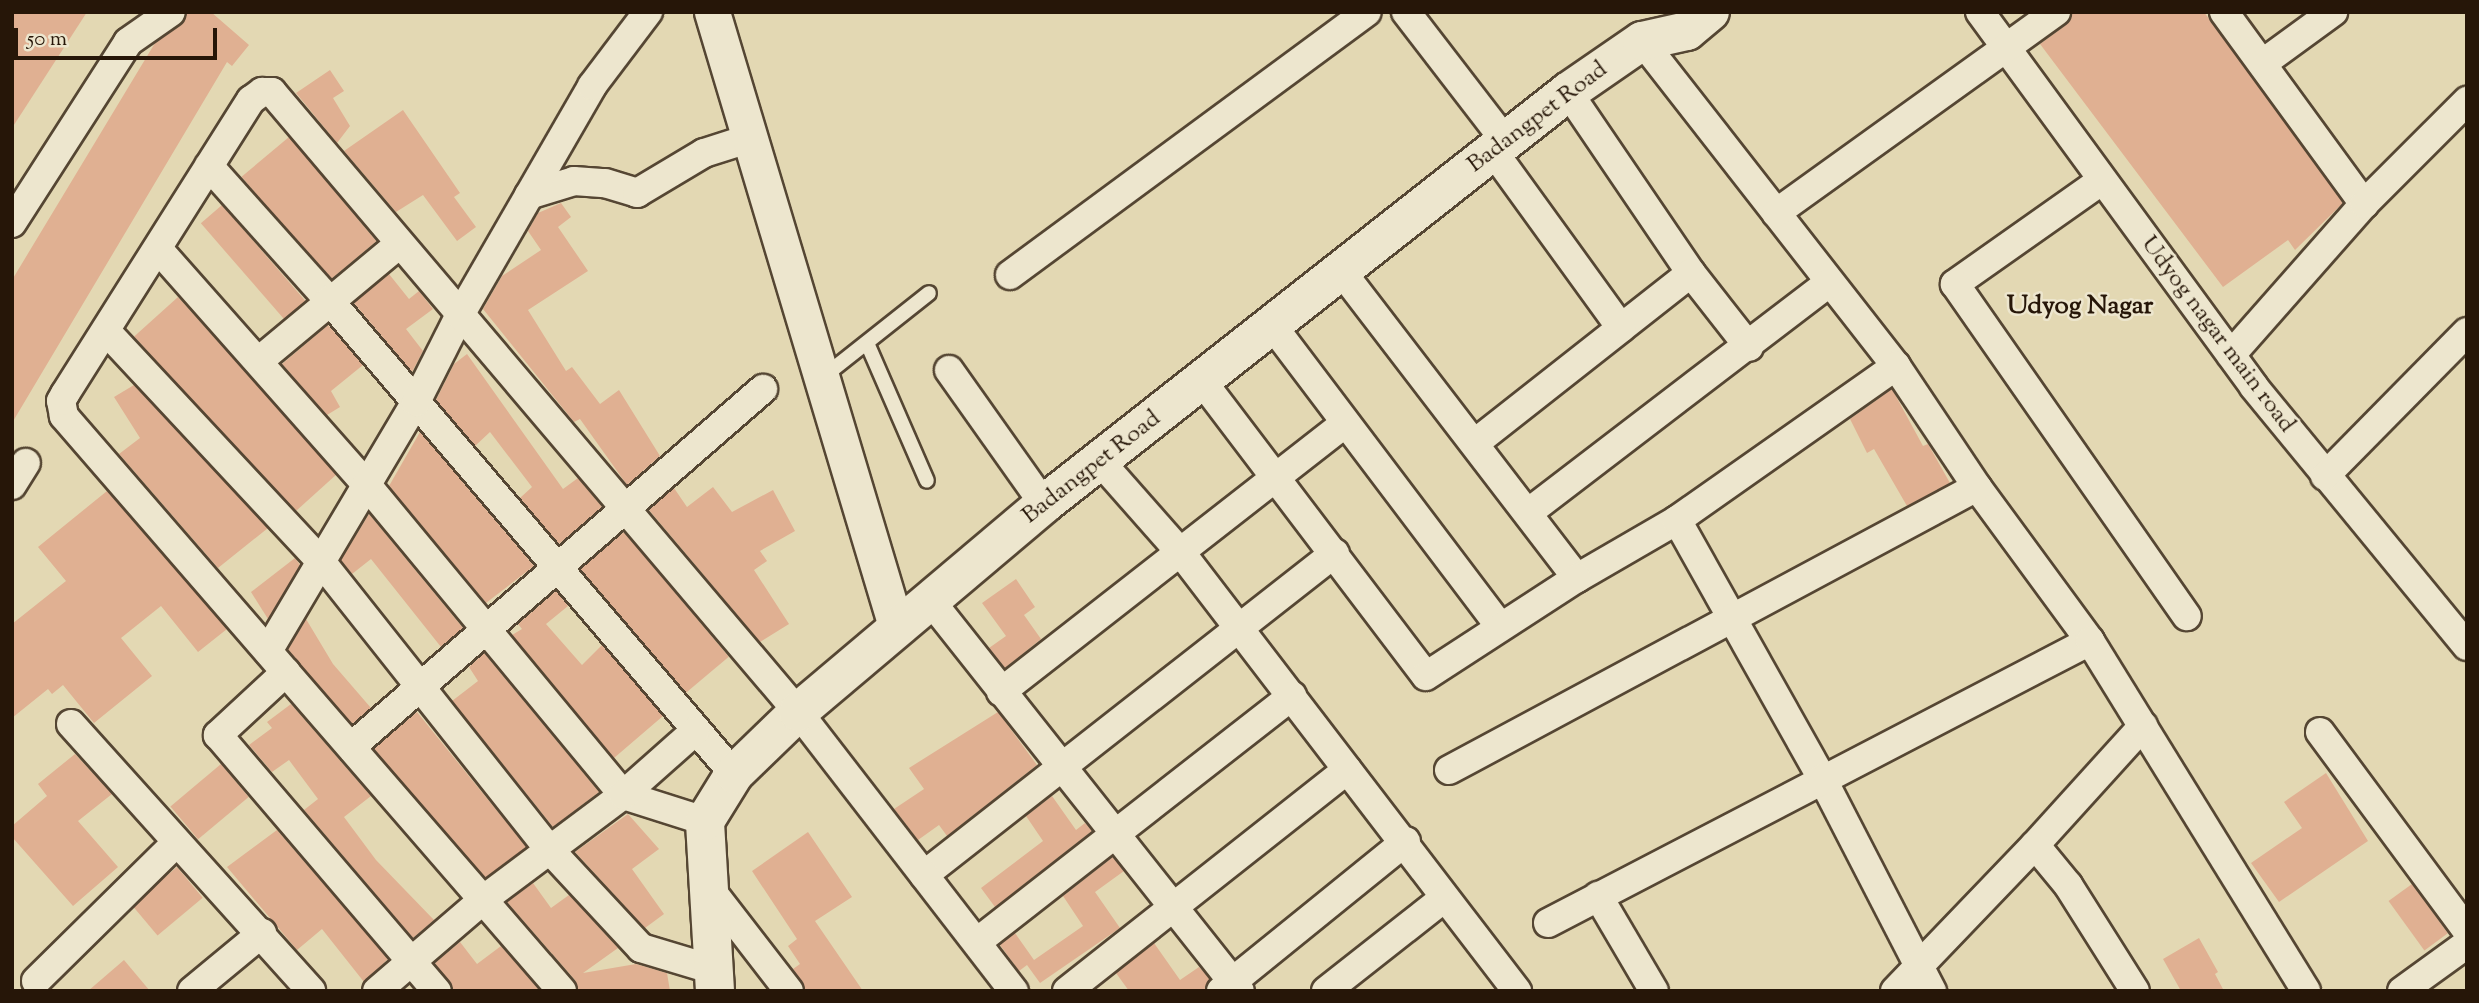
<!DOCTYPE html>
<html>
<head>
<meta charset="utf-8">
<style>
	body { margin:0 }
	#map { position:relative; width:2479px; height:1003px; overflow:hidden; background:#e3d8b3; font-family:"Sorts Mill Goudy",serif }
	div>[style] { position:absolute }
	.building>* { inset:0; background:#e0b092; transform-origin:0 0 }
	.roads { filter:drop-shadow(2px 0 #554633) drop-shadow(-2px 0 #554633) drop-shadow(0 2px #554633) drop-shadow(0 -2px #554633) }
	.service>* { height:14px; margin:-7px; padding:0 7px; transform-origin:7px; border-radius:7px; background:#ede6ce }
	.minor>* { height:28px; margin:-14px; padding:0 14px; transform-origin:14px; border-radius:14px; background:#ede6ce }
	.tertiary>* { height:35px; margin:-17.5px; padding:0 17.5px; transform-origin:17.5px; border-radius:17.5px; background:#ede6ce }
	.secondary>* { height:38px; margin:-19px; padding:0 19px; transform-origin:19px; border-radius:19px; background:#ede6ce }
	span { translate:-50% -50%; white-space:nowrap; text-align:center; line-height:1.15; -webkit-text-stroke:5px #ede6ce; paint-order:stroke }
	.street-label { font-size:24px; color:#261608 }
	.neighbourhood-label { font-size:26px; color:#261608; font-weight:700 }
	.frame { position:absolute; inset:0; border:14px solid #261608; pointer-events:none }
	.scale { position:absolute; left:14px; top:28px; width:203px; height:32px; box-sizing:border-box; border:4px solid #261608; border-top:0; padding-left:9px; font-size:21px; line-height:24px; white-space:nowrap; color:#261608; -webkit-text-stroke:5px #ede6ce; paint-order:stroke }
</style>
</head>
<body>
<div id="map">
	<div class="building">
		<div style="clip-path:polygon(12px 12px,87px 12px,12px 128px)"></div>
		<div style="clip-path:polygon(187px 12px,211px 12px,249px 45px,232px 66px,227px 62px,12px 423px,12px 280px,155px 43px,181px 25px)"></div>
		<div style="clip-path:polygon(2072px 12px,2204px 12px,2343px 203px,2295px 250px,2288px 240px,2223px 287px,2040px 44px,2066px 25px)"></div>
		<div style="clip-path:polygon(330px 70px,344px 91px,333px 98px,350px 126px,337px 143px,296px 93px)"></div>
		<div style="clip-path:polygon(403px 110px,460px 193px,454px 197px,476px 227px,457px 241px,423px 195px,396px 212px,344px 151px)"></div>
		<div style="left:289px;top:137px;width:136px;height:62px;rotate:50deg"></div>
		<div style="clip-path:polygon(561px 203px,571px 217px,558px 227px,588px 271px,528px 310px,566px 371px,572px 367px,600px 404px,619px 390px,660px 456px,627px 485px,580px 419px,574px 422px,483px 309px,502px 276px,541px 250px,528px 231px,538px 213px)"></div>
		<div style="left:222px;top:205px;width:127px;height:28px;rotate:49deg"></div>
		<div style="clip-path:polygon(389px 274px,409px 299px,419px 291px,433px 309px,406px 329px,423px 351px,412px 372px,354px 303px)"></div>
		<div style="left:178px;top:297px;width:238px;height:59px;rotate:48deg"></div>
		<div style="clip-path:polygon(328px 325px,363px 365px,331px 391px,340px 407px,327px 415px,282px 364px)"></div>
		<div style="clip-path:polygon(467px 354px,563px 489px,578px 478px,602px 507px,559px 544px,520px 498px,532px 487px,490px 432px,475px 446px,436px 400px,454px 364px)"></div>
		<div style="clip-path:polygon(134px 385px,268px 528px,218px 568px,119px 454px,140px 438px,114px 397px)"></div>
		<div style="clip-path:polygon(1892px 389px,1923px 446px,1928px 444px,1950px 483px,1907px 506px,1874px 449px,1867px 453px,1850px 419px)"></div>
		<div style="clip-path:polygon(420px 432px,534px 566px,486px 603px,389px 486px)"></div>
		<div style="clip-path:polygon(713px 487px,732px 512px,773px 490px,795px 531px,760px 551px,767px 561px,754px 570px,789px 624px,760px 642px,649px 510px,674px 488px,687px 507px)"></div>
		<div style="clip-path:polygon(107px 491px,227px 629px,198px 652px,161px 606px,121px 638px,152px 676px,94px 723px,63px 685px,52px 694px,48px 689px,12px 718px,12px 624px,66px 581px,38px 547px)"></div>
		<div style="clip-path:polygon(369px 514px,463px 628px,441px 647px,371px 559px,352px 574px,341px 560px)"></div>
		<div style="left:624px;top:532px;width:163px;height:57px;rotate:50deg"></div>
		<div style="clip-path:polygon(295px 558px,300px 565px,268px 619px,251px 592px)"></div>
		<div style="clip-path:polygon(1016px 579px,1035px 607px,1024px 615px,1041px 639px,1005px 668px,989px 648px,1006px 636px,982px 603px)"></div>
		<div style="clip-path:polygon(556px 591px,568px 606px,546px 624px,582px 665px,602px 645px,663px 716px,614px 758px,512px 635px,522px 629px,518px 624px)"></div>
		<div style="clip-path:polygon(306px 619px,333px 664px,371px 708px,352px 724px,288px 650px)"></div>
		<div style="clip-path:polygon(484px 653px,599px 792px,553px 827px,452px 701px,478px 681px,469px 667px)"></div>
		<div style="clip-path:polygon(291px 704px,371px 796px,344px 817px,376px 860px,434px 920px,413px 938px,304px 810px,318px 799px,289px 760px,272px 772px,249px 745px,272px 728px,267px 722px)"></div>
		<div style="left:417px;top:712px;width:174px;height:57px;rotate:51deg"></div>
		<div style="clip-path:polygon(998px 712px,1037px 765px,947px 836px,939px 825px,918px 840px,894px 809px,924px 789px,909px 768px)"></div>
		<div style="clip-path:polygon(75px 754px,112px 794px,78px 821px,118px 867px,73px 906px,12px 837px,12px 826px,47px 796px,38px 784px)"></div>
		<div style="left:221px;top:764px;width:43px;height:66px;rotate:50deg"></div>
		<div style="clip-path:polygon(2326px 773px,2368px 841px,2279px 902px,2251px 863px,2302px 828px,2284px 802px)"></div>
		<div style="clip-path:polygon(1052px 796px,1076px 830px,1085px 823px,1092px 831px,995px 907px,981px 888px,1043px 841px,1026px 816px)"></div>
		<div style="clip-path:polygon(628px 814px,659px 849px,632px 869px,664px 914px,645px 928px,575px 852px)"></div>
		<div style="clip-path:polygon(277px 830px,388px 959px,364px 982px,322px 929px,297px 950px,227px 867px)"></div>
		<div style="clip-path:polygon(808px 832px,852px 897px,815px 921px,863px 991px,805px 991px,793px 969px,800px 964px,788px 946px,797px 939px,752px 871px)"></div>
		<div style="clip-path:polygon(1113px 857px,1124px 871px,1095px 892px,1120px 928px,1040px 983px,1027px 965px,1019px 971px,1000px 945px,1015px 933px,1034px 960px,1083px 926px,1063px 896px)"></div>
		<div style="left:177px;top:867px;width:40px;height:59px;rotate:50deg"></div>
		<div style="clip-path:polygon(533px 883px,551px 908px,569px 895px,618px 948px,583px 973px,636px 964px,667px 973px,670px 991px,578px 991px,575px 980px,507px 902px)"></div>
		<div style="left:2412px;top:884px;width:61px;height:29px;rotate:54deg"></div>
		<div style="clip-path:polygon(2199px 938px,2218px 972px,2215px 974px,2224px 991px,2181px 991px,2163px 959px)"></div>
		<div style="clip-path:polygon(460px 942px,477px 964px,501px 946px,540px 991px,453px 991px,435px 963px)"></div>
		<div style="clip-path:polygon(1154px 943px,1180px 980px,1199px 967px,1210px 979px,1205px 991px,1129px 991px,1116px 973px)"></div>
		<div style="clip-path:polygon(124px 960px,150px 991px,88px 991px)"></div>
	</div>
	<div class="roads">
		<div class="service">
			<div style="left:867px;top:343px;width:150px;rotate:66.5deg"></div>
			<div style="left:823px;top:377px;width:135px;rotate:-38.4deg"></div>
		</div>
		<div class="minor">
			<div style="left:1406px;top:12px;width:164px;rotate:52.4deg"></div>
			<div style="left:1980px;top:12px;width:464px;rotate:53.8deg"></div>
			<div style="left:2254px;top:387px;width:335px;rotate:50.6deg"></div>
			<div style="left:2224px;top:12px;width:238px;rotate:53.9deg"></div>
			<div style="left:2364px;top:204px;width:201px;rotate:131.4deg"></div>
			<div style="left:1642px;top:41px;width:412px;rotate:52deg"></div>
			<div style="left:1896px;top:366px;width:146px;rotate:56.2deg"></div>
			<div style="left:1977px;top:487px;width:191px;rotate:53.7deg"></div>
			<div style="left:2263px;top:63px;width:87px;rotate:-36.1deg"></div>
			<div style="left:1568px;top:92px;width:219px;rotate:55.8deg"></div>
			<div style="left:1691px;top:273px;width:94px;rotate:51.9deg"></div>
			<div style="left:1493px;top:151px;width:218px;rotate:54.1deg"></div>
			<div style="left:1621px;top:328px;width:89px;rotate:-38.2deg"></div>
			<div style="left:209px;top:166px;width:180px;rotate:48.2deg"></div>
			<div style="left:329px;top:300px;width:623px;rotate:49.49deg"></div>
			<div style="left:2101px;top:181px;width:179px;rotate:144.8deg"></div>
			<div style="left:1955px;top:284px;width:405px;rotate:55.1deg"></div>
			<div style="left:529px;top:195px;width:47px;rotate:-17.3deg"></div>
			<div style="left:574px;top:181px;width:31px;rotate:4deg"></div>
			<div style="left:605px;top:183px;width:34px;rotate:17deg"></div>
			<div style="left:637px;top:193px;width:78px;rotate:-30.8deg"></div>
			<div style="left:704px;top:153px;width:49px;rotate:-17.7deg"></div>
			<div style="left:2364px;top:204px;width:146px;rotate:-45deg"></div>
			<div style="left:1776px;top:213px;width:345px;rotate:-35.7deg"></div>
			<div style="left:12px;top:223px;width:215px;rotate:-57.3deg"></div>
			<div style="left:128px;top:42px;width:52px;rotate:-34.9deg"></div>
			<div style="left:159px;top:250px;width:312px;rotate:48.5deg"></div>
			<div style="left:366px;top:484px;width:403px;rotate:50.4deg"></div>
			<div style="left:623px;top:795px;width:86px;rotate:17.6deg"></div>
			<div style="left:1342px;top:272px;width:386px;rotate:52.5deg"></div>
			<div style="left:1577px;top:578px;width:116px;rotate:-30.1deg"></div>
			<div style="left:1677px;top:520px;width:296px;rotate:60.7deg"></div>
			<div style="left:1822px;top:778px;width:240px;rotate:62.7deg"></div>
			<div style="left:1010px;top:275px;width:443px;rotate:-36.4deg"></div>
			<div style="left:1272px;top:325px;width:378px;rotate:52.9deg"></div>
			<div style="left:107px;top:332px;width:311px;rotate:47deg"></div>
			<div style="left:319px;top:559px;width:370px;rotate:51.6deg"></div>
			<div style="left:549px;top:849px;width:135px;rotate:47.1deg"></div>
			<div style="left:641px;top:948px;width:73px;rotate:16.7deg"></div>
			<div style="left:260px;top:360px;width:181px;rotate:-39.8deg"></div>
			<div style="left:949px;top:370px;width:164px;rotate:54.7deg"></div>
			<div style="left:1202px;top:381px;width:370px;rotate:52.8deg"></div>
			<div style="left:1426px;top:676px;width:180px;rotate:-33deg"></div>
			<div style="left:1475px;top:443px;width:186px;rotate:-38.2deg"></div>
			<div style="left:1099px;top:460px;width:125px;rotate:48.6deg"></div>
			<div style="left:1182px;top:554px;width:551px;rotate:52.53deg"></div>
			<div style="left:2325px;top:476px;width:202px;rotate:-45.4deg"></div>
			<div style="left:12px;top:485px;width:26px;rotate:-58deg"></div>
			<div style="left:1529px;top:512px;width:377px;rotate:-37.4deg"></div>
			<div style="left:1677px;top:520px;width:268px;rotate:-35.1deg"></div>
			<div style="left:930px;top:600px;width:499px;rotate:51.6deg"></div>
			<div style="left:268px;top:651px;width:290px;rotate:-59.3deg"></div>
			<div style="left:416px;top:402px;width:97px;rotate:-63.2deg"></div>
			<div style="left:460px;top:315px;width:264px;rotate:-60deg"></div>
			<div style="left:592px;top:86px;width:93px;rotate:-52.9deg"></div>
			<div style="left:286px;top:672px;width:93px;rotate:137.2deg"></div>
			<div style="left:218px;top:735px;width:337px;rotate:49.5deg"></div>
			<div style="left:1001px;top:692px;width:437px;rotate:-38deg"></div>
			<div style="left:71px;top:724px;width:359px;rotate:48deg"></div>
			<div style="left:2320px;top:732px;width:247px;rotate:53.5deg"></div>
			<div style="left:351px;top:747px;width:546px;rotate:-40.99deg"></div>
			<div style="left:1449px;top:770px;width:599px;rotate:-28.19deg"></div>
			<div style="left:2035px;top:845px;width:161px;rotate:-47.8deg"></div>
			<div style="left:924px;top:875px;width:522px;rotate:-38.08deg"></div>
			<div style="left:707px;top:885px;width:134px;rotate:52.3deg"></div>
			<div style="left:1598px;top:896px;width:110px;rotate:59.5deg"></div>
			<div style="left:1548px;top:923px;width:611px;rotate:-27.49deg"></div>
			<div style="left:2090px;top:641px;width:411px;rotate:58.3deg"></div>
			<div style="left:977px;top:942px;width:400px;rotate:-38deg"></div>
			<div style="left:36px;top:981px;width:197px;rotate:-44.6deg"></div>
			<div style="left:192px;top:991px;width:91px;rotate:-39.6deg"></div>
			<div style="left:377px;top:991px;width:141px;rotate:-40.7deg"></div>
			<div style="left:484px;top:899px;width:174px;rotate:-36.8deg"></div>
			<div style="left:623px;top:795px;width:96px;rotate:-41.6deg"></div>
			<div style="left:562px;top:991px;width:761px;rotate:-130.9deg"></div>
			<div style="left:64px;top:416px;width:15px;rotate:-101deg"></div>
			<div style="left:61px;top:401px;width:8px;rotate:-60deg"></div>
			<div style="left:65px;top:394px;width:348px;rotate:-57.7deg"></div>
			<div style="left:251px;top:100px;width:14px;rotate:-36deg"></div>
			<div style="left:262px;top:92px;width:10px"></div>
			<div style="left:272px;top:92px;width:813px;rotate:49.69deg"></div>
			<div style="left:798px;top:712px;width:353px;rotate:52.3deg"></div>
			<div style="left:1067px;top:991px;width:357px;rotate:-38.3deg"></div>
			<div style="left:1221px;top:991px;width:238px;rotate:-39deg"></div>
			<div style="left:1326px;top:991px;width:150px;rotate:-38.2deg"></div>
			<div style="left:1895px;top:991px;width:202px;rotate:-46.2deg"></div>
			<div style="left:2035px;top:845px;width:52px;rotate:50.5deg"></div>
			<div style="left:2068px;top:885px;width:125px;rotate:57.7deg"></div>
			<div style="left:2402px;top:991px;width:80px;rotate:-35.9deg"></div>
		</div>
		<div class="tertiary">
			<div style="left:712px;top:12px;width:641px;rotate:73.32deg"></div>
		</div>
		<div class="secondary">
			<div style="left:715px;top:991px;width:170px;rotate:-93.4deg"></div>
			<div style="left:705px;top:821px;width:55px;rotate:-58.3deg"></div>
			<div style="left:734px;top:774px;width:89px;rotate:-44.1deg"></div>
			<div style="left:798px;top:712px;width:322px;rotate:-40.2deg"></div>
			<div style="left:1044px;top:504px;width:667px;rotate:-38.18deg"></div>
			<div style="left:1568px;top:92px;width:90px;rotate:-34.6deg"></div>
			<div style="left:1642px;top:41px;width:46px;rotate:-12.5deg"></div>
			<div style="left:1687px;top:31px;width:30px;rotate:-40deg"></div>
		</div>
	</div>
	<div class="street-label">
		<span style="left:1538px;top:118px;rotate:-37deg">Badangpet Road</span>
		<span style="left:2217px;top:335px;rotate:53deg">Udyog nagar main road</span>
		<span style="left:1092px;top:468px;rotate:-38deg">Badangpet Road</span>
	</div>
	<div class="neighbourhood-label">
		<span style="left:2080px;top:307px">Udyog Nagar</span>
	</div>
	<div class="frame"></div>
	<div class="scale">50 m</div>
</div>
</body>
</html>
